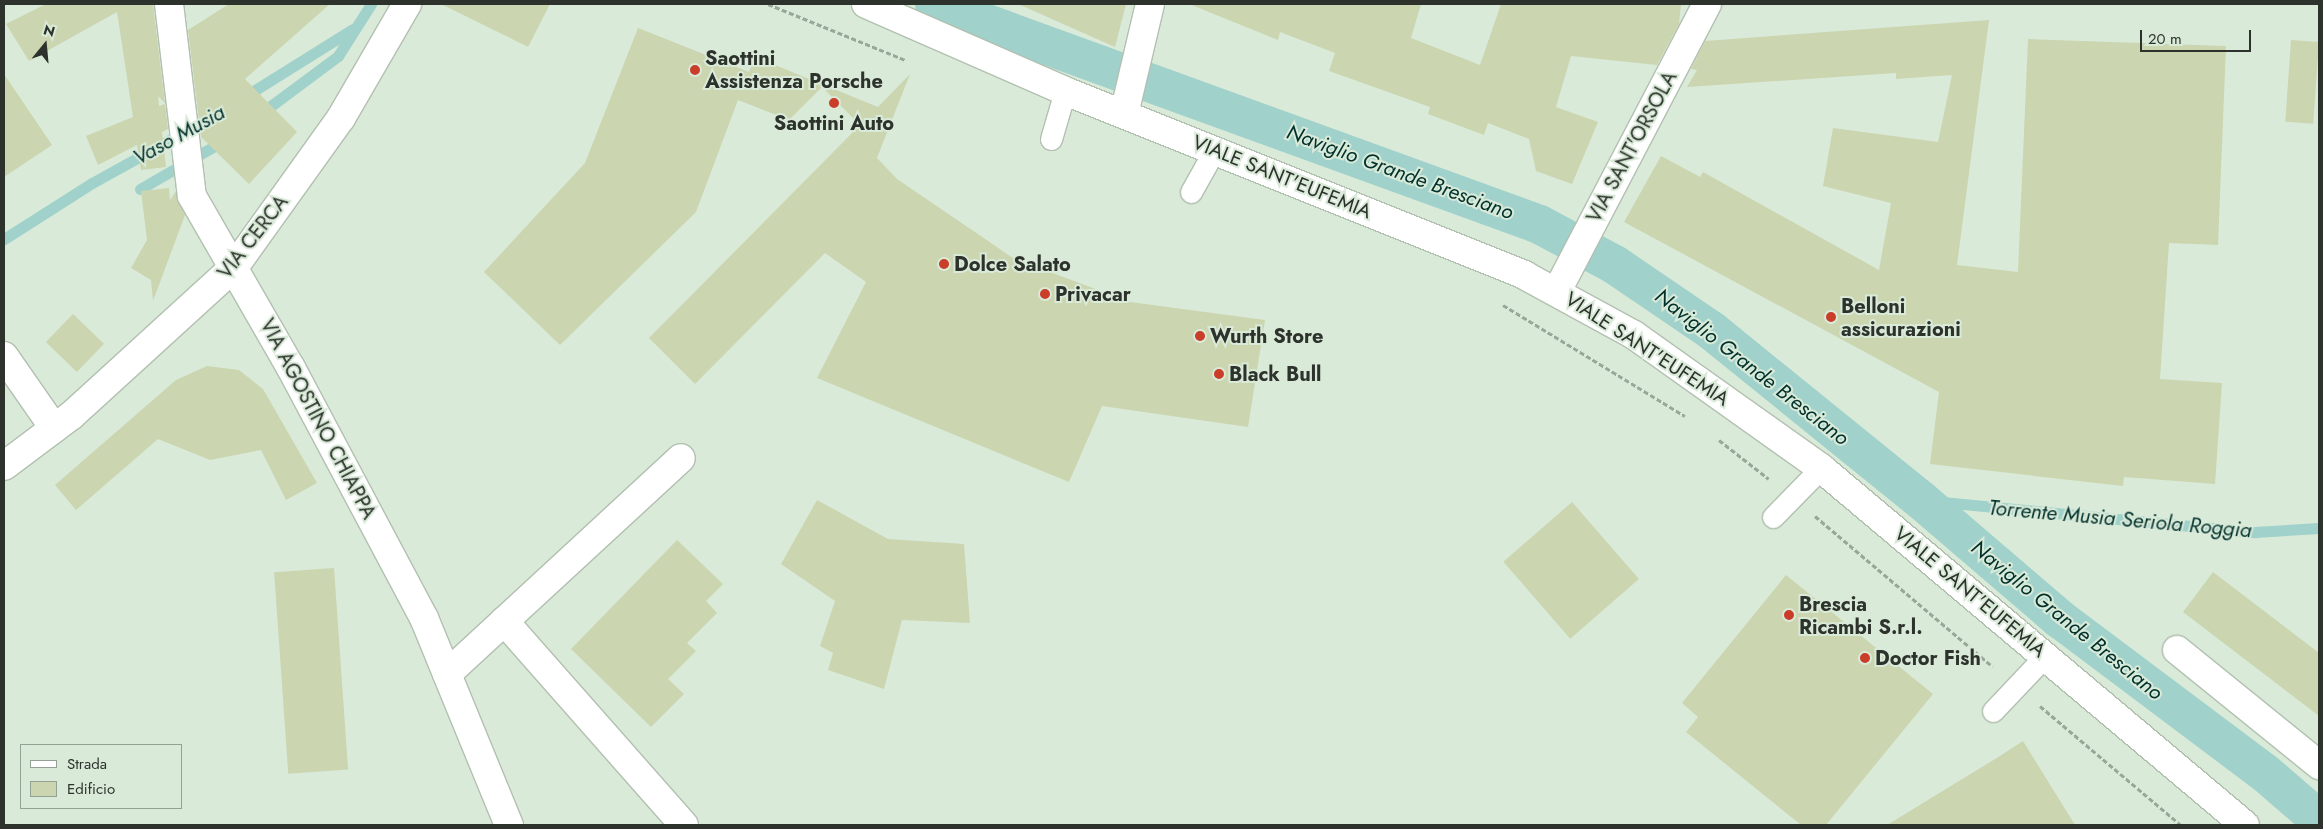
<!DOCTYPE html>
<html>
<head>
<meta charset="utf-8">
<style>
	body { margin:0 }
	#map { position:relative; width:2323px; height:829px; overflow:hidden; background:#daead9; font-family:Jost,sans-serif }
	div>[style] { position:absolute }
	.stream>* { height:11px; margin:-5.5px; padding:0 5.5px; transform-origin:5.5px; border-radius:5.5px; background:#a0d1cb }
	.canal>* { height:39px; margin:-19.5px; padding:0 19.5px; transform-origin:19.5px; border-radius:19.5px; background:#a0d1cb }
	.building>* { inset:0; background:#cbd5b0; transform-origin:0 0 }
	.path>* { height:3px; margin-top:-1.5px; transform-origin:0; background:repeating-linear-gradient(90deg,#9aa699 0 5px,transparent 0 7.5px) }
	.roads { filter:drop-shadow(1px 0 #b2c0b0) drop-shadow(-1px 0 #b2c0b0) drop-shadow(0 1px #b2c0b0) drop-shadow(0 -1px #b2c0b0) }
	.lane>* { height:21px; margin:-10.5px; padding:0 10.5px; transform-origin:10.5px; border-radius:10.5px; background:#fff }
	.street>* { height:28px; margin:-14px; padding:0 14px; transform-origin:14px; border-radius:14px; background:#fff }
	.secondary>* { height:28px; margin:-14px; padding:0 14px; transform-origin:14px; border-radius:14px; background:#fff }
	.dots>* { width:14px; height:14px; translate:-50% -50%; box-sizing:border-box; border:2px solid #daead9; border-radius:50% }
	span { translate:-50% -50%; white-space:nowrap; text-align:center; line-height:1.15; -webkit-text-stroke:4px #daead9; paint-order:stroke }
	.poi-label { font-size:20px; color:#2d332c; font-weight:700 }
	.left { translate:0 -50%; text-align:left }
	.street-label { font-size:20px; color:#2d332c }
	.water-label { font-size:21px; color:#00312d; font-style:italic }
	.frame { position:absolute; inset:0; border:5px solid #2d332c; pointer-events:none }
	.legend { position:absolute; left:20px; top:744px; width:162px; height:65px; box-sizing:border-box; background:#daead9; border:1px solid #95a194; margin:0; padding:6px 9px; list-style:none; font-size:15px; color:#2d332c }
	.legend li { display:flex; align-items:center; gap:10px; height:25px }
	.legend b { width:25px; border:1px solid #95a194 }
	.north { position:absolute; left:20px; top:20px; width:50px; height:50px; -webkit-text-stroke:4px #daead9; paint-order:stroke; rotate:17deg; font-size:14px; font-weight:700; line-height:20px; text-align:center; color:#2d332c }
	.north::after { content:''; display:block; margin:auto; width:18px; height:22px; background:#2d332c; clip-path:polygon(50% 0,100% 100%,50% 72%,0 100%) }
	.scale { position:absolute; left:2140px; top:30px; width:111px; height:22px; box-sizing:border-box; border:2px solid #2d332c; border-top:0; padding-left:6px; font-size:15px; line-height:18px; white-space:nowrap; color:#2d332c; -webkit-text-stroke:4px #daead9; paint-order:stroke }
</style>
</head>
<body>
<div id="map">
	<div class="stream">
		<div style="left:244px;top:97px;width:128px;rotate:-32deg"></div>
		<div style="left:260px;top:114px;width:97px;rotate:-36.6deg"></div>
		<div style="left:338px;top:56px;width:62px;rotate:-57.6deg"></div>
		<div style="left:140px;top:189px;width:98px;rotate:-30deg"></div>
		<div style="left:4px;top:239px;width:104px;rotate:-32.5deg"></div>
		<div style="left:92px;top:183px;width:136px;rotate:-29deg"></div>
		<div style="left:1921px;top:500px;width:336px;rotate:5.5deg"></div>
		<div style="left:2255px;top:532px;width:64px;rotate:-3.6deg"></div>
	</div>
	<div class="canal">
		<div style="left:934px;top:4px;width:644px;rotate:19.98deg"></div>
		<div style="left:1539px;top:224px;width:85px;rotate:28.1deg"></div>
		<div style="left:1614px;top:264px;width:117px;rotate:34.2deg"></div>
		<div style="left:1711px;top:330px;width:270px;rotate:39deg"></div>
		<div style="left:1921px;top:500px;width:183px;rotate:40.6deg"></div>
		<div style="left:2060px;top:619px;width:255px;rotate:36.9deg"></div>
		<div style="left:2264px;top:772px;width:67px;rotate:40.8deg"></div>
	</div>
	<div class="building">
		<div style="clip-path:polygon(46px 4px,153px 4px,165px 103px,158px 96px,159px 106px,165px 104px,168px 129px,162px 132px,166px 167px,141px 170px,137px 145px,98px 165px,86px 136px,133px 117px,117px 12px,29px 61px,6px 24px)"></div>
		<div style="clip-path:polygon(229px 4px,330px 4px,245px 79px,297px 132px,249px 184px,201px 137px,188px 30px)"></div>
		<div style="clip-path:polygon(441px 4px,550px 4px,528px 47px)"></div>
		<div style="clip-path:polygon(1018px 4px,1126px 4px,1115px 47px)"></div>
		<div style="clip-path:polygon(1189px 4px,1421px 4px,1411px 38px,1480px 65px,1501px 4px,1681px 4px,1679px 24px,1657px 65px,1571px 56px,1556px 107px,1598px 122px,1572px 184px,1536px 171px,1529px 139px,1488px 123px,1484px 135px,1428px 114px,1430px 107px,1329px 71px,1335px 53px,1280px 32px,1278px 40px)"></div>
		<div style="clip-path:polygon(1989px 20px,1957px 265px,2018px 272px,2028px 39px,2226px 46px,2218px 245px,2169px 243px,2160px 379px,2222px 383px,2215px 484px,2124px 477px,2123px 486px,1930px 464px,1939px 392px,1624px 222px,1661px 156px,1700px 177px,1703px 172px,1879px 270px,1891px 203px,1823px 186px,1833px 128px,1938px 142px,1952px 75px,1896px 79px,1896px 73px,1687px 87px,1697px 70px,1691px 69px,1705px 41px)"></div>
		<div style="clip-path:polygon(638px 28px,749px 72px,755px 57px,878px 107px,910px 74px,877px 158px,897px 179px,1013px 258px,1130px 302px,1265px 320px,1248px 427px,1102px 406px,1069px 482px,817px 378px,866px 282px,825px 253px,695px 384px,649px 338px,860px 125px,822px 87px,789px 120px,738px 100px,696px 212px,560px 345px,484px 272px,585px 163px)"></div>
		<div style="left:2291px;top:40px;width:28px;height:82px;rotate:4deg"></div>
		<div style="clip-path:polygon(4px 74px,52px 145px,4px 177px)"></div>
		<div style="clip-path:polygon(169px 188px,170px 200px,176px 191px,185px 215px,153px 301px,151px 280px,131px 268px,147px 240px,141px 191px)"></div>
		<div style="left:73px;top:314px;width:43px;height:39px;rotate:44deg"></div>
		<div style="clip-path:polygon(207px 366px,239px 370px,263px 389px,317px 483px,286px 500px,261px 450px,210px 460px,158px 439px,76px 510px,55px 485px,176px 380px)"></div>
		<div style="clip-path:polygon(817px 500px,888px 539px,964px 544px,970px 623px,902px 620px,884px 689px,828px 670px,833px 653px,820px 646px,835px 601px,781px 564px)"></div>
		<div style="left:1572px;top:502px;width:102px;height:91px;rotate:49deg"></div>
		<div style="clip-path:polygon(677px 540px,723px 584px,706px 601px,717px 613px,687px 643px,696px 651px,668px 679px,684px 694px,651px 727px,571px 649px)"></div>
		<div style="left:334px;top:568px;width:202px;height:60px;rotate:86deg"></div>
		<div style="clip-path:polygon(2213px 572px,2319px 653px,2319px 716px,2183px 612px)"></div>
		<div style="clip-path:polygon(1786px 575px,1933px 694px,1826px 825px,1801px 825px,1686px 732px,1698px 717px,1682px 703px)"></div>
		<div style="clip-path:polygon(2023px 741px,2075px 825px,1887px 825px,2000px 756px)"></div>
	</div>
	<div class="path">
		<div style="left:768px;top:4px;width:148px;rotate:22.2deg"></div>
		<div style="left:1503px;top:305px;width:213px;rotate:31.4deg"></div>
		<div style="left:1719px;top:440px;width:63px;rotate:38deg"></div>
		<div style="left:1815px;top:516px;width:233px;rotate:40.3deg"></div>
		<div style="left:2040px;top:706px;width:185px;rotate:40.2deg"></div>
	</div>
	<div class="roads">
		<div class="lane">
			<div style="left:1051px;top:139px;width:50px;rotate:-73.7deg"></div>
			<div style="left:1191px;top:192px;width:49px;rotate:-60.8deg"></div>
			<div style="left:1773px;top:517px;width:69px;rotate:-45.6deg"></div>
			<div style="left:1993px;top:711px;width:77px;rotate:-46.6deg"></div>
		</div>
		<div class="street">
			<div style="left:169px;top:4px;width:193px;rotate:83.2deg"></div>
			<div style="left:192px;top:196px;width:198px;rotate:60.1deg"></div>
			<div style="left:291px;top:368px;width:283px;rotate:62deg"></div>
			<div style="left:424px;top:618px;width:224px;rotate:67.7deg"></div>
			<div style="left:1124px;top:114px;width:113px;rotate:-76.7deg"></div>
			<div style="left:1557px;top:291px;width:324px;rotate:-62.4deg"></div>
			<div style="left:4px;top:356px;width:88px;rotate:55.2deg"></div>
			<div style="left:4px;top:466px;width:85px;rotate:-36.9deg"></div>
			<div style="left:72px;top:415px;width:221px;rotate:-42.4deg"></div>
			<div style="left:235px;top:266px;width:182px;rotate:-54.4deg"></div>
			<div style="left:341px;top:118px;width:132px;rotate:-59.9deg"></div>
			<div style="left:504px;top:621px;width:272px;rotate:48.6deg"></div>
			<div style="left:2177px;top:650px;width:183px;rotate:39deg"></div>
			<div style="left:447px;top:674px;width:318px;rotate:-42.7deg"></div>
		</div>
		<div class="secondary">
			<div style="left:866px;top:4px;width:217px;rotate:23.6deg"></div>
			<div style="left:1065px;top:91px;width:495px;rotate:21.8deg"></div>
			<div style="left:1524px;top:275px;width:125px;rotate:28.6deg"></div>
			<div style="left:1634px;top:335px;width:229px;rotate:35.4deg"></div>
			<div style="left:1821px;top:468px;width:554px;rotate:40.1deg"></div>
		</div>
	</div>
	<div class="dots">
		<div style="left:695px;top:70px;background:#c93d29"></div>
		<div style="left:834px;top:103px;background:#c93d29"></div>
		<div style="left:944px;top:264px;background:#c93d29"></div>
		<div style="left:1045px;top:294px;background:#c93d29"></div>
		<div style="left:1831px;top:317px;background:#c93d29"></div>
		<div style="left:1200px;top:336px;background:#c93d29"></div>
		<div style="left:1219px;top:374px;background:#c93d29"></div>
		<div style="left:1789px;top:615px;background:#c93d29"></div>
		<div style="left:1865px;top:658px;background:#c93d29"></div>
	</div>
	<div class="poi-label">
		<span class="left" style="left:705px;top:70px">Saottini<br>Assistenza Porsche</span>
		<span style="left:834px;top:123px">Saottini Auto</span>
		<span class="left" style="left:954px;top:264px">Dolce Salato</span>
		<span class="left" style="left:1055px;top:294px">Privacar</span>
		<span class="left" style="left:1841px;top:318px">Belloni<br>assicurazioni</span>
		<span class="left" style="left:1210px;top:336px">Wurth Store</span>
		<span class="left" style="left:1229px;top:374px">Black Bull</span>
		<span class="left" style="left:1799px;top:616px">Brescia<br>Ricambi S.r.l.</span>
		<span class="left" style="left:1875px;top:658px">Doctor Fish</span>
	</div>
	<div class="street-label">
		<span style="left:1632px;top:147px;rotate:-62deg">VIA SANT'ORSOLA</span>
		<span style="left:1282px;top:177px;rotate:22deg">VIALE SANT'EUFEMIA</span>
		<span style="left:253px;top:237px;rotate:-52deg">VIA CERCA</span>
		<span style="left:1647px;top:349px;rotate:33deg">VIALE SANT'EUFEMIA</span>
		<span style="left:318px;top:419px;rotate:62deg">VIA AGOSTINO CHIAPPA</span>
		<span style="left:1970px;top:592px;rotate:40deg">VIALE SANT'EUFEMIA</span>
	</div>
	<div class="water-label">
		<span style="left:179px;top:135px;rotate:-29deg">Vaso Musia</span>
		<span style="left:1400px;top:172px;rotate:20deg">Naviglio Grande Bresciano</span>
		<span style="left:1752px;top:367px;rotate:38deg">Naviglio Grande Bresciano</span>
		<span style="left:2120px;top:519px;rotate:5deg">Torrente Musia Seriola Roggia</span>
		<span style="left:2067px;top:620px;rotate:39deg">Naviglio Grande Bresciano</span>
	</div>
	<div class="frame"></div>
	<ul class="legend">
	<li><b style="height:6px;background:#fff"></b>Strada</li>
	<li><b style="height:14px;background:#cbd5b0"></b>Edificio</li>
	</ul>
	<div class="north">N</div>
	<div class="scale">20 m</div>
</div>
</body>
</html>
